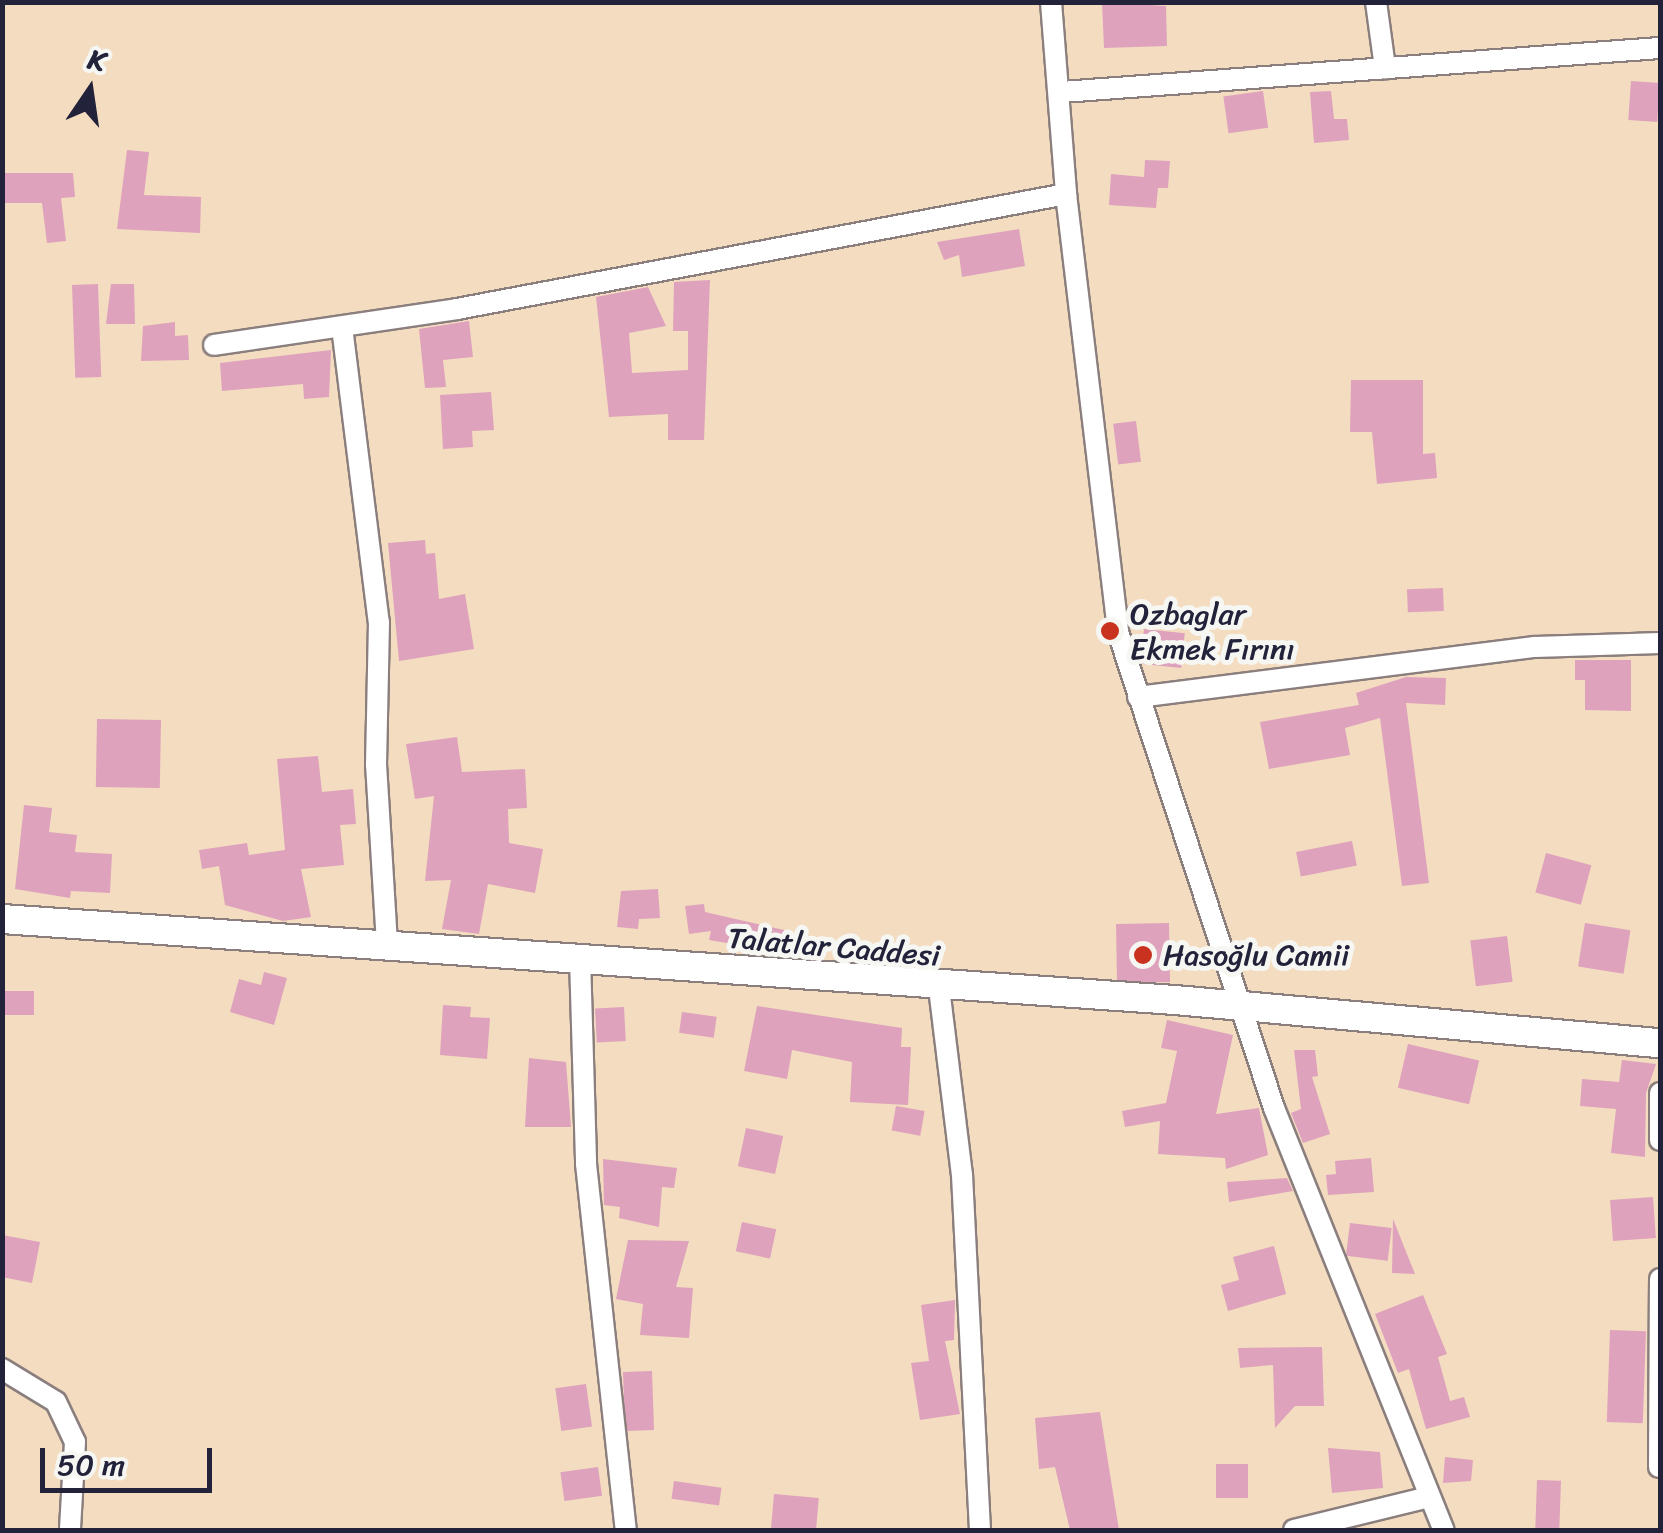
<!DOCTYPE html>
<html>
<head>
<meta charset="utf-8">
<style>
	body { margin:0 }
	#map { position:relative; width:1663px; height:1533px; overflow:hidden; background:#f4dcc0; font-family:Sriracha,sans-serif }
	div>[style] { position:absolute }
	.building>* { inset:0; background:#dea2bc; transform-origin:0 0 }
	.roads { filter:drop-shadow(2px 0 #8b7f7e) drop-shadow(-2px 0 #8b7f7e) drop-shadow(0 2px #8b7f7e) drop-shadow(0 -2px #8b7f7e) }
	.street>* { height:20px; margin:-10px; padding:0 10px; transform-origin:10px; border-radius:10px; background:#fff }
	.secondary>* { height:28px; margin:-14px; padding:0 14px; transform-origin:14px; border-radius:14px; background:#fff }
	.dots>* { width:28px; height:28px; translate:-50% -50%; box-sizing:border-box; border:5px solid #f6f6f2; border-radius:50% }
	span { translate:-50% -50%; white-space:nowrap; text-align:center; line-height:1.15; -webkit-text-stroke:10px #f6f6f2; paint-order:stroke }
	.poi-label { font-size:30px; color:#22223b }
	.left { translate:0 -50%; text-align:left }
	.street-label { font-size:30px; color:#22223b }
	.frame { position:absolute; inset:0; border:5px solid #22223b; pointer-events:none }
	.north { position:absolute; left:40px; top:40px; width:100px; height:100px; -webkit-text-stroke:8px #f6f6f2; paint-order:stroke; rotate:13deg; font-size:28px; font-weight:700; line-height:40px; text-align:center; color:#22223b }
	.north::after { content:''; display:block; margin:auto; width:35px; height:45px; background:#22223b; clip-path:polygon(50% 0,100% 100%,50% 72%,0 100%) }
	.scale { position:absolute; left:40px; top:1448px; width:172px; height:45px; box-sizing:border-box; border:5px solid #22223b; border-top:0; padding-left:12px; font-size:30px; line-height:35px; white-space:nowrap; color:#22223b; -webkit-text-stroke:8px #f6f6f2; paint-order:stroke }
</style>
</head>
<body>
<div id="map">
	<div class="building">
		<div style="clip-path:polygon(1102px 2px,1166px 6px,1167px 46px,1104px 48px)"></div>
		<div style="left:1631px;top:81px;width:29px;height:39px;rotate:4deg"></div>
		<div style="left:1263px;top:91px;width:37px;height:40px;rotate:82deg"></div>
		<div style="clip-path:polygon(1331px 91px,1334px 119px,1347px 119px,1349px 140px,1314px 143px,1310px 92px)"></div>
		<div style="clip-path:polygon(127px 150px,149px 152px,144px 195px,201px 197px,200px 233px,117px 229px)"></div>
		<div style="clip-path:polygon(1145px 160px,1170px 161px,1168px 188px,1158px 188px,1156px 208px,1109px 205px,1111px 174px,1144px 177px)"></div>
		<div style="clip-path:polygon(2px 173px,73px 173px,75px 197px,61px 198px,66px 241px,47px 243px,42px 203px,2px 203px)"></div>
		<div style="clip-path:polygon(1019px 229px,1025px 266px,962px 277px,959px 255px,944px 260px,937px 242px)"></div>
		<div style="clip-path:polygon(710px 280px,704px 440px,668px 440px,668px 414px,609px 417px,596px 297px,648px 287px,666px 326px,629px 333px,632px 373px,688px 370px,688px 331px,673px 331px,674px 282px)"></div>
		<div style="left:98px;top:284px;width:93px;height:26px;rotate:88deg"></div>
		<div style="clip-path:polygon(111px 284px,134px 284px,135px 324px,106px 324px)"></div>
		<div style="clip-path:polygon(469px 321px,473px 357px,443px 360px,446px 387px,425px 388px,419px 329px)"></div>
		<div style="clip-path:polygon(175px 322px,175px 336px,188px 335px,189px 360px,141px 361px,143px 326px)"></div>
		<div style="clip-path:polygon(331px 350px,329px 397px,304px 399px,303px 384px,222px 391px,220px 363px)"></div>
		<div style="clip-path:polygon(1351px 380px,1423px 380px,1423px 454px,1435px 453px,1437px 478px,1377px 484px,1372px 432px,1350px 432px)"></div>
		<div style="clip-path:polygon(491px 392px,494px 430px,472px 431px,473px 447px,443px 449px,440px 395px)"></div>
		<div style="left:1136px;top:421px;width:41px;height:23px;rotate:83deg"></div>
		<div style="clip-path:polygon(425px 540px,426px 554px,435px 553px,439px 599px,465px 594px,474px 649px,399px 661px,388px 543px)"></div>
		<div style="left:1443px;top:588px;width:23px;height:36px;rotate:88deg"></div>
		<div style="left:1144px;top:629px;width:41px;height:35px;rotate:6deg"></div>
		<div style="clip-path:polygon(1575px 660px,1631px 660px,1631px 711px,1585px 710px,1585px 680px,1575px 680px)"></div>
		<div style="clip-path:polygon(1406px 677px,1446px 678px,1445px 705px,1406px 703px,1429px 883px,1402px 886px,1380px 718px,1345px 728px,1350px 755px,1269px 769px,1260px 722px,1359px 705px,1356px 693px)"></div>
		<div style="left:97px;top:719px;width:64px;height:68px;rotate:1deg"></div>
		<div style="clip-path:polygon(457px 737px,462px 772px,525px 769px,527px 808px,508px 809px,509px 843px,543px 849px,535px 893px,488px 884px,479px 934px,442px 929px,451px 880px,425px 881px,434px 796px,415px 799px,406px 744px)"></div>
		<div style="clip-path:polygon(318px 756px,322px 792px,353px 789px,356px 824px,340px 825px,344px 865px,301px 869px,311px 917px,283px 921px,225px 905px,219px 866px,202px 869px,199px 850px,247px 843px,249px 855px,285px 850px,277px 759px)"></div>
		<div style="clip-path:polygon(24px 805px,52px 808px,49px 832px,77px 835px,75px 852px,112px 854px,110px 893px,71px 891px,70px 898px,15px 889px)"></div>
		<div style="left:1352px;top:841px;width:25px;height:57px;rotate:79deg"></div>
		<div style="left:1546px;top:853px;width:47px;height:41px;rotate:15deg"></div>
		<div style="clip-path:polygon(658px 889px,660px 918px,639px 919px,638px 929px,617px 927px,621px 891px)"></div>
		<div style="clip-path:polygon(704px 904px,705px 912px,784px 930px,780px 952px,709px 940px,711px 931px,689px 934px,685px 906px)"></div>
		<div style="left:1169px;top:923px;width:59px;height:53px;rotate:89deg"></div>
		<div style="left:1585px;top:923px;width:46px;height:44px;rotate:9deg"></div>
		<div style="left:1507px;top:936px;width:46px;height:37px;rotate:83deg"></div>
		<div style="clip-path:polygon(264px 972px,287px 978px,274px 1025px,230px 1012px,239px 979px,261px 985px)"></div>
		<div style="left:2px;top:991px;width:32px;height:24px"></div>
		<div style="clip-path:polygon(443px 1005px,471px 1007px,470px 1017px,490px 1018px,487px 1059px,440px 1055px)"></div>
		<div style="clip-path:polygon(757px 1006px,902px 1028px,901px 1047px,911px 1047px,908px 1105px,850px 1102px,852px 1062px,792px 1050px,787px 1079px,744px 1071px)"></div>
		<div style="left:624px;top:1007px;width:34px;height:29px;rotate:87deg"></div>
		<div style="left:682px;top:1012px;width:35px;height:21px;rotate:8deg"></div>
		<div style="clip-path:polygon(1167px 1020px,1233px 1035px,1216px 1114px,1259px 1108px,1268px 1155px,1226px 1169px,1225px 1158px,1158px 1154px,1160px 1121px,1125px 1127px,1122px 1111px,1166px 1103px,1177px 1051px,1161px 1048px)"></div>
		<div style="left:1408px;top:1044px;width:73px;height:45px;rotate:13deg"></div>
		<div style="clip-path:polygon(1294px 1050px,1315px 1050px,1318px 1076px,1312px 1077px,1330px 1134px,1303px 1143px,1291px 1113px,1301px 1109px)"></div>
		<div style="clip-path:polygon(529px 1058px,566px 1062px,571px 1127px,525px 1127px)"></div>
		<div style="clip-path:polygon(1622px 1060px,1656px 1064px,1646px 1093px,1645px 1157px,1611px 1153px,1616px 1109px,1580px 1106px,1582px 1079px,1619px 1082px)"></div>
		<div style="left:896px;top:1106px;width:29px;height:25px;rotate:10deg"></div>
		<div style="left:746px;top:1128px;width:38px;height:39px;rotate:12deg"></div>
		<div style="clip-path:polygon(1371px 1158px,1374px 1192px,1328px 1195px,1326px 1175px,1336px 1174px,1335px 1161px)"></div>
		<div style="clip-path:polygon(603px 1159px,677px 1168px,674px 1188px,662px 1187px,659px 1227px,619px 1218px,620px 1207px,604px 1205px)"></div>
		<div style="clip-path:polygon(1287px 1178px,1293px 1191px,1229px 1202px,1227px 1182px)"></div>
		<div style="left:1653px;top:1197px;width:41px;height:43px;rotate:86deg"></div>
		<div style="clip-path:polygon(1393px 1219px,1415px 1274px,1392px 1273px)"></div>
		<div style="left:742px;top:1222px;width:35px;height:30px;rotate:12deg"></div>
		<div style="left:1350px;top:1223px;width:42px;height:33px;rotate:7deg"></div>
		<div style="clip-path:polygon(2px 1235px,40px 1242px,32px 1283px,2px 1277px)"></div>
		<div style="clip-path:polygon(628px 1240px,689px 1241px,676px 1287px,693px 1288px,689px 1338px,640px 1335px,643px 1304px,616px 1299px)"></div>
		<div style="clip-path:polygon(1274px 1246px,1286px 1294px,1228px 1311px,1221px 1285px,1239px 1280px,1233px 1257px)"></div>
		<div style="clip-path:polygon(1423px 1295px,1447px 1354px,1438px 1357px,1450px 1401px,1464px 1397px,1470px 1417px,1426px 1429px,1409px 1369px,1398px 1373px,1375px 1314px)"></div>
		<div style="clip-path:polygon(955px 1300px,954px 1340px,945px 1341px,960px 1414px,920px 1420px,911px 1363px,929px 1361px,921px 1305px)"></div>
		<div style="left:1610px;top:1330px;width:36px;height:92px;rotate:2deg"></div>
		<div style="clip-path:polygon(1322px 1347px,1324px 1406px,1295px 1406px,1275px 1428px,1273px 1365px,1240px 1368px,1238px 1348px)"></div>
		<div style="left:652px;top:1371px;width:59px;height:29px;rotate:88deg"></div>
		<div style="left:586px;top:1384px;width:43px;height:31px;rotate:82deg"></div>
		<div style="clip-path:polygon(1100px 1412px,1119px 1530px,1070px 1530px,1055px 1467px,1039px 1469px,1035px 1418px)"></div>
		<div style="clip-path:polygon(1328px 1448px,1380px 1452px,1383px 1488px,1332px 1493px)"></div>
		<div style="clip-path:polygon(1445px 1457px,1473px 1460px,1471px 1481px,1443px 1483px)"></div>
		<div style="left:1248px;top:1464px;width:34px;height:32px;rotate:90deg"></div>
		<div style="left:598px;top:1467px;width:29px;height:38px;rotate:82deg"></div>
		<div style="left:1537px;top:1480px;width:24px;height:50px;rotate:2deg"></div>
		<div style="left:674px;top:1481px;width:48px;height:18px;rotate:8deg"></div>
		<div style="left:774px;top:1494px;width:45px;height:36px;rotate:5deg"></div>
	</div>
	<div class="roads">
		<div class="street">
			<div style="left:1051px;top:2px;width:193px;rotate:85.5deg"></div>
			<div style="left:1066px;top:194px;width:441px;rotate:83.2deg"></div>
			<div style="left:1118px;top:632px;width:501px;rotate:71.85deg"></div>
			<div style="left:1274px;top:1108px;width:455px;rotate:68.1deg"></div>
			<div style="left:1376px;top:2px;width:67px;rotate:82.2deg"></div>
			<div style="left:1062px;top:92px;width:600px;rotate:-4.21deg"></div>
			<div style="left:342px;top:327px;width:297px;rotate:82.9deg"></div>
			<div style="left:379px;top:622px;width:142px;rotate:91.2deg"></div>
			<div style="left:376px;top:764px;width:181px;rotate:86.5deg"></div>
			<div style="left:214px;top:345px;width:246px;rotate:-8.4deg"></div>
			<div style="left:457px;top:309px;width:620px;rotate:-10.69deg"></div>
			<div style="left:1138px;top:697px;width:400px;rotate:-7.2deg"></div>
			<div style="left:1535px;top:647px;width:125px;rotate:-1.8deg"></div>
			<div style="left:580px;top:958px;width:206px;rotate:88.3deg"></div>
			<div style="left:586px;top:1164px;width:368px;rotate:83.8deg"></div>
			<div style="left:939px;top:988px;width:188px;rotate:83deg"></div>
			<div style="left:962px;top:1175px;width:355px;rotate:87.1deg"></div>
			<div style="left:1660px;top:1093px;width:47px;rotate:90deg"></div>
			<div style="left:2px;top:1369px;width:63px;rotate:31.4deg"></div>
			<div style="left:56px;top:1402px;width:44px;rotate:64.6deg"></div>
			<div style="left:75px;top:1442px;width:88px;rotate:93.3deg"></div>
			<div style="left:1659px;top:1467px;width:188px;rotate:-89.7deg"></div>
			<div style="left:1294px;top:1530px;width:139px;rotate:-13.7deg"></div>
		</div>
		<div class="secondary">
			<div style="left:2px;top:919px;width:1176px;rotate:3.95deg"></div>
			<div style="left:1175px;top:1000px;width:487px;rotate:5.1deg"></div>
		</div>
	</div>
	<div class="dots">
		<div style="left:1110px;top:631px;background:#c8321e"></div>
		<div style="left:1143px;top:955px;background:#c8321e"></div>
	</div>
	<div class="poi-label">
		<span class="left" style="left:1130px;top:631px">Ozbaglar<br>Ekmek Fırını</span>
		<span class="left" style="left:1163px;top:955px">Hasoğlu Camii</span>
	</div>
	<div class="street-label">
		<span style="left:834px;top:947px;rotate:5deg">Talatlar Caddesi</span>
	</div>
	<div class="frame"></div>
	<div class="north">K</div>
	<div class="scale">50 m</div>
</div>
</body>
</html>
